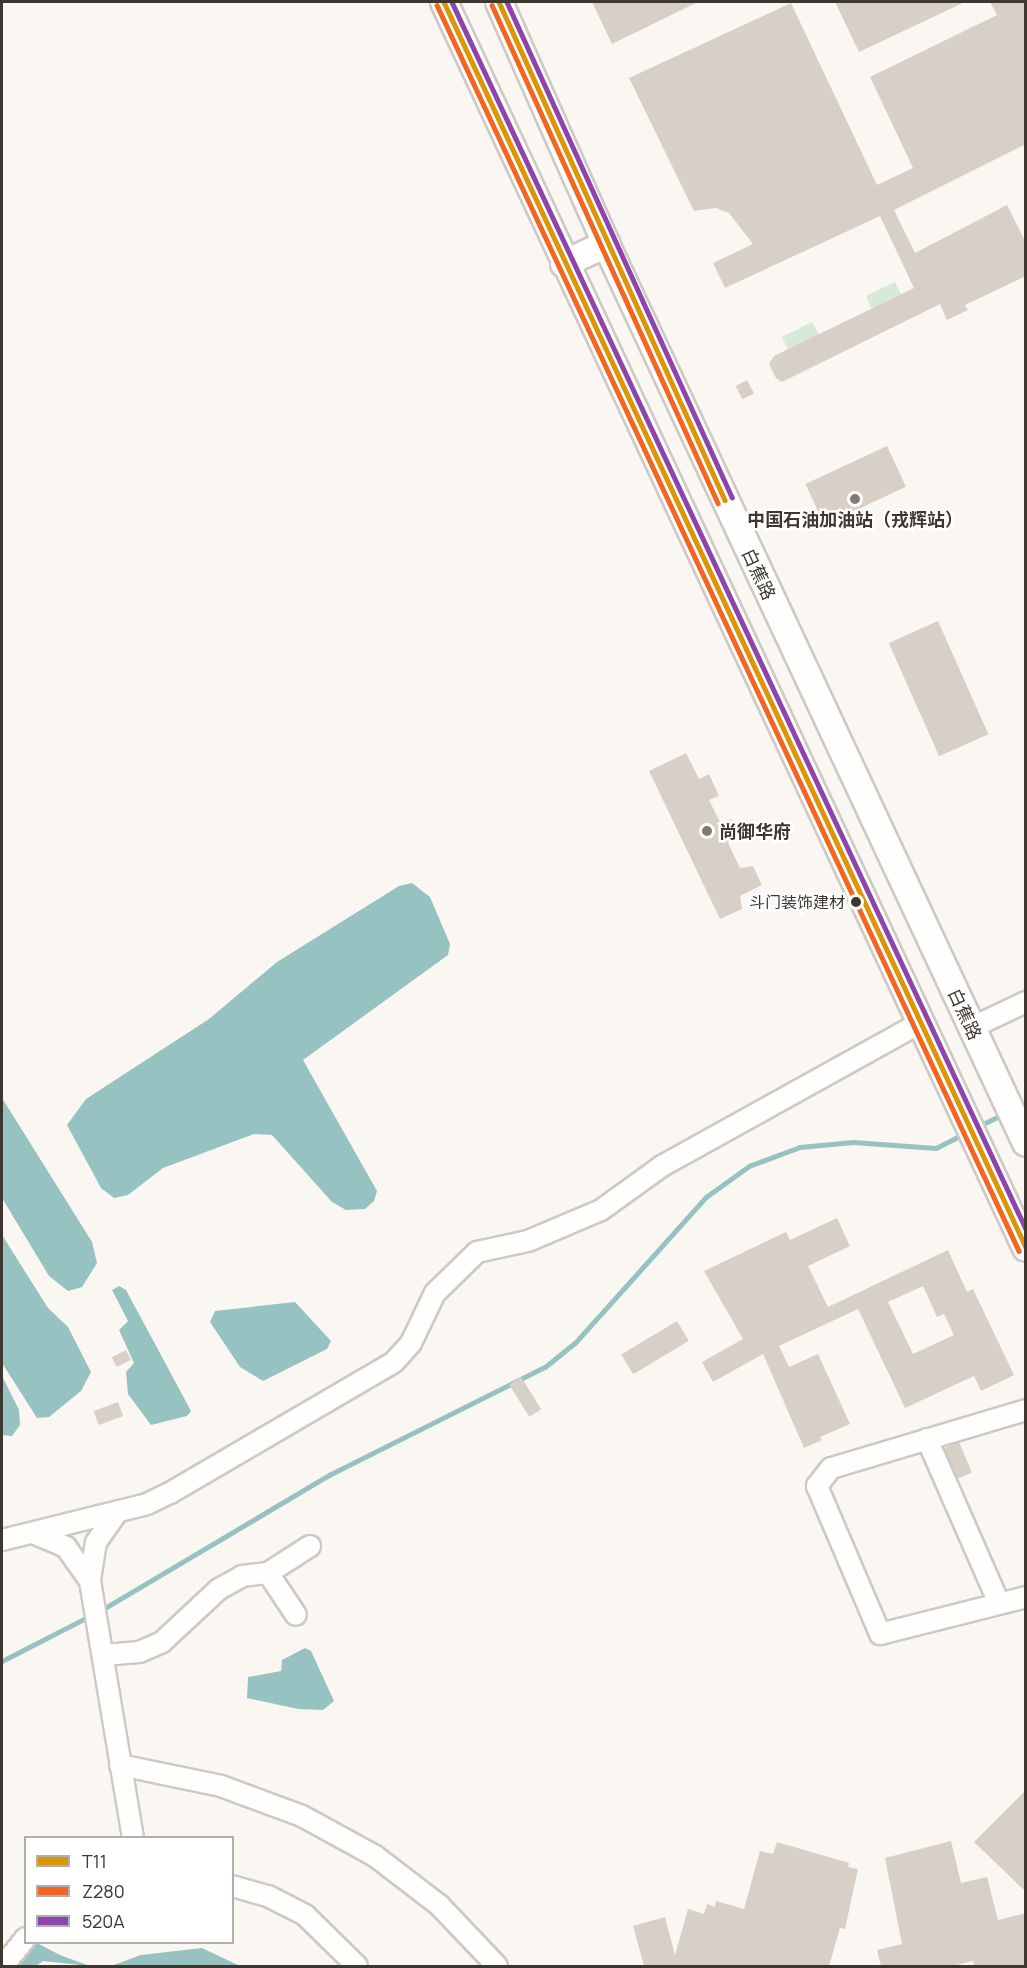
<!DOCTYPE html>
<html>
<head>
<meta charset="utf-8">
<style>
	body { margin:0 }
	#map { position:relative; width:1027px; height:1968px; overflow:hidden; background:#faf6f2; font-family:Manrope,"Noto Sans SC",sans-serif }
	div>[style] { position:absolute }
	.green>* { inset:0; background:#d6ead7 }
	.water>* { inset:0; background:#97c2c2 }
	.stream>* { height:4.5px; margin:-2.25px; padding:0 2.25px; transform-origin:2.25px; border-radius:2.25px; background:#97c2c2 }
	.building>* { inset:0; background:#d8d0c7; transform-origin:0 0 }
	.roads { filter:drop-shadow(2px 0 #cec9c4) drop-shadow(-2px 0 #cec9c4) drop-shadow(0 2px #cec9c4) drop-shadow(0 -2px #cec9c4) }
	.minor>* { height:20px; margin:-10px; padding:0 10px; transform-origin:10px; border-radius:10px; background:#fefefd }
	.major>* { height:26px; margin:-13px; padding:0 13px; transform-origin:13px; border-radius:13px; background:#fefefd }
	.bus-1>* { height:4.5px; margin:-2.25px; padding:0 2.25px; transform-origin:2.25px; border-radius:2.25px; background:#db9507 }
	.bus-2>* { height:4.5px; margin:-2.25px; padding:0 2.25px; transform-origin:2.25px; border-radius:2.25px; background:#f26522 }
	.bus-3>* { height:4.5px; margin:-2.25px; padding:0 2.25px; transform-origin:2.25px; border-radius:2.25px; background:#8e44ad }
	.dots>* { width:16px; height:16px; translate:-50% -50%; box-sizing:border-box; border:3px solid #fff; border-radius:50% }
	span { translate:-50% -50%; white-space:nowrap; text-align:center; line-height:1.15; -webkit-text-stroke:5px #fff; paint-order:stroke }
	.bus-label { font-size:16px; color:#3d3730 }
	.right { translate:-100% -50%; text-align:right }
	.poi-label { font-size:18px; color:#3d3730; font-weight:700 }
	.left { translate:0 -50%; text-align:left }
	.street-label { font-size:18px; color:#3d3730 }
	.frame { position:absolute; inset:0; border:3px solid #3d3730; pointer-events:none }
	.legend { position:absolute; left:24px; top:1836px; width:210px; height:108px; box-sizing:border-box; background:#fff; border:2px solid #b1afac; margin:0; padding:8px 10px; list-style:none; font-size:18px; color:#3d3730 }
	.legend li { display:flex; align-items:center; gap:12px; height:30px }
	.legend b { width:30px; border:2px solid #b1afac }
</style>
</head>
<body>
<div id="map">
	<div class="green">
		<div style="clip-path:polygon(895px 282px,901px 294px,888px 300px,890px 304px,871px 308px,866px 296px)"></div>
		<div style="clip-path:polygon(812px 322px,819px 335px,797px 349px,795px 346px,788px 349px,782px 337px)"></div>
	</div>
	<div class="water">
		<div style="clip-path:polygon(412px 883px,430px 897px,450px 944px,448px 955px,303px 1060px,377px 1191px,374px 1201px,365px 1209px,346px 1210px,332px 1202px,272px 1135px,254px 1134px,163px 1168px,128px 1195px,114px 1198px,101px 1188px,67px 1125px,86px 1099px,209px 1019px,277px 962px,399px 886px)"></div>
		<div style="clip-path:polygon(2px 1098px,92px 1242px,97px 1263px,82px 1287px,68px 1291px,49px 1276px,2px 1198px)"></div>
		<div style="clip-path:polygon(2px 1235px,48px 1308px,68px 1327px,91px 1372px,81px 1391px,49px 1417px,37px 1418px,2px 1363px)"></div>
		<div style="clip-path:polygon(119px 1286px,126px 1290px,191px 1411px,187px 1416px,151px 1425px,128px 1394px,126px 1372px,134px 1363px,119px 1330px,128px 1321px,112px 1290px)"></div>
		<div style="clip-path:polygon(295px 1302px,331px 1341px,327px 1349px,263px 1381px,240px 1367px,210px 1322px,215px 1311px)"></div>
		<div style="clip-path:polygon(2px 1376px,19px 1410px,20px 1425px,12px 1436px,2px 1435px)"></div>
		<div style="clip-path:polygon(305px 1648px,311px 1651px,334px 1701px,323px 1710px,298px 1709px,247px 1698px,248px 1677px,281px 1671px,282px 1660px)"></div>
		<div style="clip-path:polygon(37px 1943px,60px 1955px,90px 1966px,43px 1961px,36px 1966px,16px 1966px)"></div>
		<div style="clip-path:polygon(202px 1948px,240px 1966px,111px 1966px,141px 1955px)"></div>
	</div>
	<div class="stream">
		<div style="left:1017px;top:1107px;width:10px;rotate:-24deg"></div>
		<div style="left:977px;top:1127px;width:30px;rotate:-26deg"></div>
		<div style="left:100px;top:1611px;width:266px;rotate:-30.7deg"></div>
		<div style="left:329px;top:1475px;width:241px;rotate:-26.6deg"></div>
		<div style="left:545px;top:1367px;width:38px;rotate:-39deg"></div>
		<div style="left:575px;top:1343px;width:196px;rotate:-48.1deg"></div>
		<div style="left:706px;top:1197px;width:53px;rotate:-35.8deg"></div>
		<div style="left:749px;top:1166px;width:54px;rotate:-20.4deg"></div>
		<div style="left:800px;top:1147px;width:53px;rotate:-5.4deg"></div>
		<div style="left:853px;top:1142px;width:83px;rotate:4.1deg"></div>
		<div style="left:936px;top:1148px;width:31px;rotate:-27deg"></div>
		<div style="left:2px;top:1661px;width:99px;rotate:-27.1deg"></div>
	</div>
	<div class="building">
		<div style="clip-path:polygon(592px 2px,698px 2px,612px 44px)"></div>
		<div style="clip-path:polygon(835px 2px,965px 2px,859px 52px)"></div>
		<div style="clip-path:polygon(990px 2px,1026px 2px,1026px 144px,894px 210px,915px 253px,1007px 205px,1026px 243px,1026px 276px,965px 305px,968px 310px,947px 320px,940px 304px,782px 382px,776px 378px,769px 364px,774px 356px,914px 288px,880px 216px,725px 288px,713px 263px,753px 244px,729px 213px,716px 208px,694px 211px,629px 78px,791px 3px,877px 185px,913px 168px,870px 77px,997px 15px)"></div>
		<div style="left:747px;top:380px;width:15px;height:13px;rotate:62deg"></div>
		<div style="left:887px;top:446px;width:45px;height:90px;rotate:65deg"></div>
		<div style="left:938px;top:621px;width:124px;height:54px;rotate:66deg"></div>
		<div style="clip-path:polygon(686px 753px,699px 779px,709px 774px,719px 796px,709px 800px,721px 824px,732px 819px,740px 837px,728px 843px,740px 868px,753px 866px,762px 885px,740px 896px,742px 909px,720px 919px,649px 771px)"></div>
		<div style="clip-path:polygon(evenodd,837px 1218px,850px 1246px,808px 1266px,828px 1307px,948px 1250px,967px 1292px,973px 1289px,1014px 1375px,981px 1391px,974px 1376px,905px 1408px,858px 1309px,779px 1346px,789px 1367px,818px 1354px,850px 1424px,820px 1437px,822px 1440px,804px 1448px,763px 1354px,713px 1382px,702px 1362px,743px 1339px,704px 1271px,786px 1232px,790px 1240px,837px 1218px,923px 1286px,937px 1317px,944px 1314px,954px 1335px,913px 1354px,888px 1302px,923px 1286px)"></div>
		<div style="left:677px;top:1321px;width:23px;height:65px;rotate:59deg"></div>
		<div style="left:126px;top:1350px;width:11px;height:16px;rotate:63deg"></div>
		<div style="left:521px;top:1377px;width:38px;height:14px;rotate:58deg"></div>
		<div style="left:118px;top:1402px;width:15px;height:26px;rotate:70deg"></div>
		<div style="left:959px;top:1442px;width:33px;height:16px;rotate:67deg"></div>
		<div style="clip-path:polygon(1026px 1790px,1026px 1892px,974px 1842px)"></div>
		<div style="clip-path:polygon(951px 1841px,961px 1883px,987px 1877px,998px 1920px,1026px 1913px,1026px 1966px,974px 1966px,973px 1961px,953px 1966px,881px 1966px,877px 1950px,902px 1944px,885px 1858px)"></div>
		<div style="clip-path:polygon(777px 1842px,849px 1863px,848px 1867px,858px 1869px,845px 1929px,840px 1928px,829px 1966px,644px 1966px,633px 1926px,665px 1917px,675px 1955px,688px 1909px,704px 1914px,707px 1904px,715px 1907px,716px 1901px,744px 1909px,760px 1851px,773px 1854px)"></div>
	</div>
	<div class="roads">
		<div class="minor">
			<div style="left:971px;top:1028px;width:61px;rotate:-25.3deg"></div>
			<div style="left:1026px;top:1410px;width:203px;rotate:163.4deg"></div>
			<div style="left:831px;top:1468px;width:23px;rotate:128deg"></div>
			<div style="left:817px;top:1486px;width:161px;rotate:66.9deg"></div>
			<div style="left:880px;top:1634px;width:151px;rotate:-14.2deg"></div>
			<div style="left:927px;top:1439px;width:179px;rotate:66.3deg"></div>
			<div style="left:118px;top:1511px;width:38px;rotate:125deg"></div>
			<div style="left:96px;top:1542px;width:39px;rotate:99deg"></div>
			<div style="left:90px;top:1581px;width:261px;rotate:80.5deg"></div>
			<div style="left:33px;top:1533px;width:36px;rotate:23deg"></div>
			<div style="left:66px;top:1547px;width:42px;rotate:54.8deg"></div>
			<div style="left:2px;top:1540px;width:149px;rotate:-13.9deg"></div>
			<div style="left:147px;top:1504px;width:25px;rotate:-26deg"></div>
			<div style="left:170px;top:1493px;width:259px;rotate:-30.3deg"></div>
			<div style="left:394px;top:1362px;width:25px;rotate:-48deg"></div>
			<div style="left:411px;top:1343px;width:55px;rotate:-64.4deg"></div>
			<div style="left:435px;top:1293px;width:59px;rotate:-44.3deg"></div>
			<div style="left:477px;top:1252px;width:52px;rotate:-12.2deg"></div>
			<div style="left:528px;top:1241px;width:79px;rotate:-23deg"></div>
			<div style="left:601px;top:1210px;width:75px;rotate:-35.8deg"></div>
			<div style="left:662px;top:1166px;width:295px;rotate:-29deg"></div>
			<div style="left:268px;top:1573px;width:50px;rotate:56.3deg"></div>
			<div style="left:104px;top:1655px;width:35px;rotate:-5deg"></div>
			<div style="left:139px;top:1652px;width:25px;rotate:-23deg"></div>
			<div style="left:162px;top:1642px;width:78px;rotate:-42.9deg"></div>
			<div style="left:219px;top:1589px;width:26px;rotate:-29deg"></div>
			<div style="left:242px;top:1576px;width:26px;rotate:-7deg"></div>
			<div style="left:268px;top:1573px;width:50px;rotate:-32.7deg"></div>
			<div style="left:120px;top:1765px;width:103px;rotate:11.7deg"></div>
			<div style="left:221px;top:1786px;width:86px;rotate:20.3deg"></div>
			<div style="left:302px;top:1816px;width:83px;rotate:28.7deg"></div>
			<div style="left:375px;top:1856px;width:81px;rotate:37.4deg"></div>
			<div style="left:439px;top:1905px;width:84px;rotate:46.4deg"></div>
			<div style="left:232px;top:1886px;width:37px;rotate:16deg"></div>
			<div style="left:268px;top:1896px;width:42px;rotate:27.2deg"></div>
			<div style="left:305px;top:1915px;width:73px;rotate:44.4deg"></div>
			<div style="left:3px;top:1966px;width:36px;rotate:-51deg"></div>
		</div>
		<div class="major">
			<div style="left:444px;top:2px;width:1375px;rotate:64.96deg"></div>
			<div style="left:499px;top:2px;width:265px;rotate:66.1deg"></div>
			<div style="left:606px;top:244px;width:992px;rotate:64.96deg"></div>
			<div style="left:564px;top:264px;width:47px;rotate:-25.5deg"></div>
		</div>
	</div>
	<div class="bus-1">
		<div style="left:444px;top:2px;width:1374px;rotate:64.95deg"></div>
		<div style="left:499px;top:2px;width:547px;rotate:65.59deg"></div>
	</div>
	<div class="bus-2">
		<div style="left:437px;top:5px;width:1375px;rotate:64.96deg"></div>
		<div style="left:492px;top:5px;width:547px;rotate:65.59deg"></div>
	</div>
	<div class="bus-3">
		<div style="left:452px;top:2px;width:1355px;rotate:64.93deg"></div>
		<div style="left:507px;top:2px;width:544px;rotate:65.56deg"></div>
	</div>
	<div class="dots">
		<div style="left:855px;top:499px;background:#7f7a74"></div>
		<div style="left:707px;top:831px;background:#7f7a74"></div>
		<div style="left:856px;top:902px;background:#3d3730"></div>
	</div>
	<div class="bus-label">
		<span class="right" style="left:845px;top:902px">斗门装饰建材</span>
	</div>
	<div class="poi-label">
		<span style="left:855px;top:519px">中国石油加油站（戎辉站）</span>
		<span class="left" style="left:719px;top:831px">尚御华府</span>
	</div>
	<div class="street-label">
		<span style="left:759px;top:574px;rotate:65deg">白蕉路</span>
		<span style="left:965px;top:1014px;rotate:65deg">白蕉路</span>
	</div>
	<div class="frame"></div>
	<ul class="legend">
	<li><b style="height:8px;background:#db9507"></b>T11</li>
	<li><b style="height:8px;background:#f26522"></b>Z280</li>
	<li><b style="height:8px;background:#8e44ad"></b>520A</li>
	</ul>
</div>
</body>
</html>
